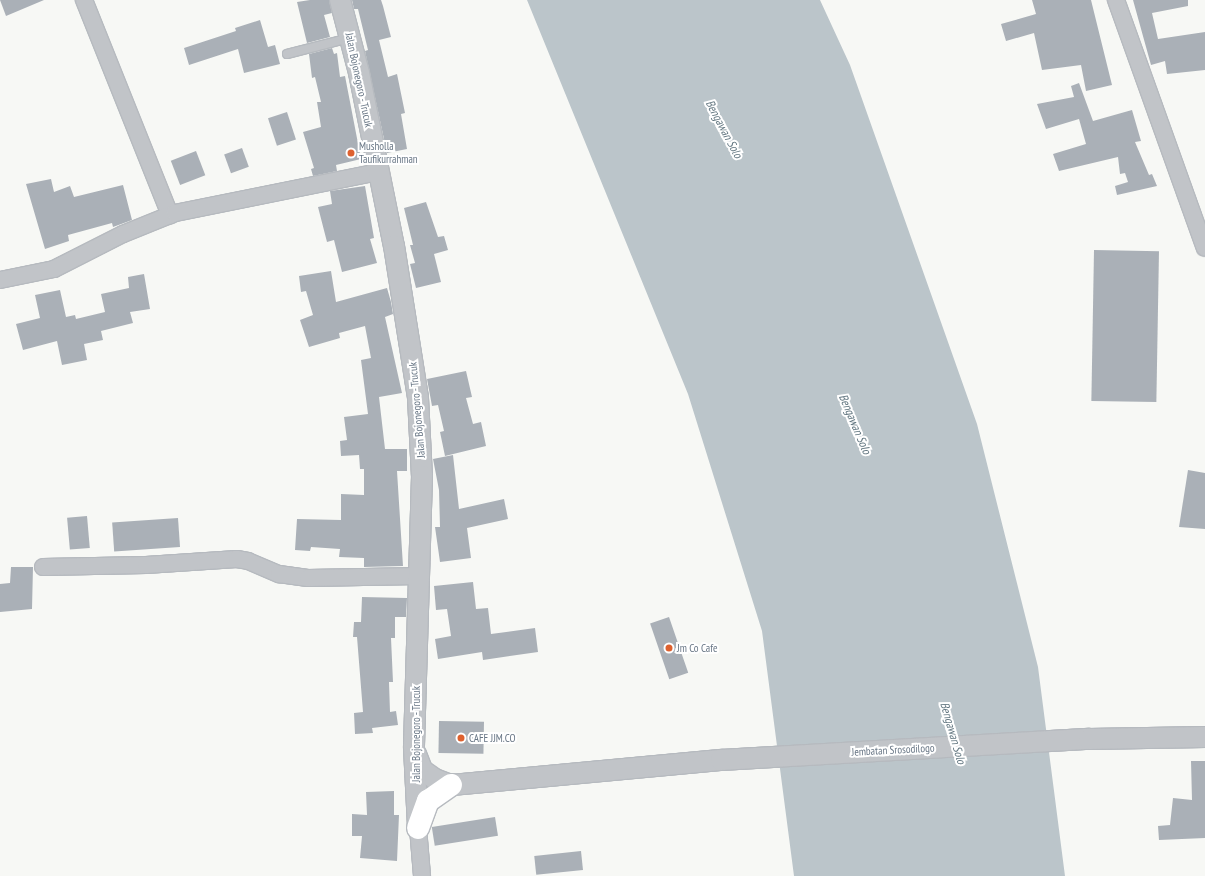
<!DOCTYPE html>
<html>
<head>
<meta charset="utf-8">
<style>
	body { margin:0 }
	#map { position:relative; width:1205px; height:876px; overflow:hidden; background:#f7f8f5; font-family:"PT Sans Narrow",sans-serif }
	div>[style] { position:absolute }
	.water>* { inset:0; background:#bbc5ca }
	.building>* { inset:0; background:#aab0b7; transform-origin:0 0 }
	.roads { filter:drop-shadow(1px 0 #b6babf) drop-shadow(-1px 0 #b6babf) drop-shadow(0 1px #b6babf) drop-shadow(0 -1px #b6babf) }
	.service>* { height:8px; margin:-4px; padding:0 4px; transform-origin:4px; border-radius:4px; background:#c1c4c8 }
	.minor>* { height:16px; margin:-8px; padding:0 8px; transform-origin:8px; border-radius:8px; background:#c1c4c8 }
	.tertiary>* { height:20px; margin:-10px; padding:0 10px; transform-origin:10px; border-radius:10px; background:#c1c4c8 }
	.secondary>* { height:22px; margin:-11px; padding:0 11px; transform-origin:11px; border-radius:11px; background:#fff }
	.dots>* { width:11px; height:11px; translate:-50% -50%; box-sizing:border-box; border:2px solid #fff; border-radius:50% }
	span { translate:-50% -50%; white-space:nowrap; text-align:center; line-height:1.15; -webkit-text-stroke:4px #fff; paint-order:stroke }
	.street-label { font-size:11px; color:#687685 }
	.poi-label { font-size:11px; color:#687685 }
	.left { translate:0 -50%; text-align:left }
	.water-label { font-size:12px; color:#637781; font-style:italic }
</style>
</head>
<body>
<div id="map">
	<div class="water">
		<div style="clip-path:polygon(527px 0,820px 0,850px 65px,977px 424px,1038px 667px,1065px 876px,794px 876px,762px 631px,688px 394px)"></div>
	</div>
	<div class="building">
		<div style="clip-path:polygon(0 0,44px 0,6px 16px)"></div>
		<div style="clip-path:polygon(310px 0,329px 0,332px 13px,324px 15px,330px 37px,307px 43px,297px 2px)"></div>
		<div style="clip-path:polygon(352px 0,381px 0,383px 6px,391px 37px,379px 40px,388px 77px,397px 74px,405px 113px,401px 114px,407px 149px,387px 153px,365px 51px,368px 50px,358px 9px,354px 9px)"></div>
		<div style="clip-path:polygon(1032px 0,1091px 0,1112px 85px,1086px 91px,1081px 65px,1042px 70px,1034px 33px,1006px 41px,1001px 24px,1036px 14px)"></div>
		<div style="clip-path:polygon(1133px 0,1188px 0,1188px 6px,1152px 13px,1158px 39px,1205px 32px,1205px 70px,1167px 74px,1165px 61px,1151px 65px)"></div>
		<div style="clip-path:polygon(260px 20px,268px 47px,275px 45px,280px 64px,244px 73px,238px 49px,189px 65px,184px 48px,236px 31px,235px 28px)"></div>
		<div style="clip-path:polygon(332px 48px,334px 54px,337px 53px,340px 77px,345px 76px,361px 159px,336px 165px,337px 171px,313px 176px,311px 169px,314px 168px,303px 132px,321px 127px,317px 102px,321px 102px,315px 77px,312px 78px,309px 54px)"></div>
		<div style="clip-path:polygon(1079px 83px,1093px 121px,1132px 110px,1141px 141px,1135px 142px,1149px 175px,1152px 174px,1157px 186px,1117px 195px,1115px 186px,1128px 182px,1125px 173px,1120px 174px,1118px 157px,1059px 171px,1053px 154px,1086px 144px,1079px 119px,1046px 129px,1037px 104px,1074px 97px,1071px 86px)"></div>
		<div style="left:287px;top:112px;width:29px;height:20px;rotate:72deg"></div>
		<div style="left:242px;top:148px;width:20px;height:19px;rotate:70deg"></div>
		<div style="left:196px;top:151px;width:26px;height:27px;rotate:69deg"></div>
		<div style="clip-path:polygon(51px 179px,54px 192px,70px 186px,74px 197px,123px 185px,132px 220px,113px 227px,112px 223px,68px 235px,69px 241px,45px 249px,26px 184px)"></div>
		<div style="clip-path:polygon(365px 186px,374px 238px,370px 239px,377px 263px,342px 272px,334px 240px,327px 242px,318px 207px,332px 204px,330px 191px)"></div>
		<div style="clip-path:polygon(426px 202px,438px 237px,444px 236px,448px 250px,434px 254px,441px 282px,416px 288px,410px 264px,415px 263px,410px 245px,413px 245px,404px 208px)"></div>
		<div style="left:1094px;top:250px;width:65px;height:151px;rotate:1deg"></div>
		<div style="clip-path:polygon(331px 271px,336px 302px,387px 288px,391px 302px,393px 314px,385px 317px,402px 393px,379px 397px,385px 449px,407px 449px,407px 471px,397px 471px,403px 566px,364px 567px,364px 558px,339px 557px,340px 549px,311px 547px,310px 551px,295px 550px,297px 519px,341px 520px,341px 494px,364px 495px,364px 469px,360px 469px,359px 455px,341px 456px,340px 441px,347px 440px,344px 417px,368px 414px,361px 360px,371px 358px,365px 326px,339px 333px,340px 338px,309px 347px,300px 320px,313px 315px,306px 291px,301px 292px,299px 276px)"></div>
		<div style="clip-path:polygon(144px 274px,150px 309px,130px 312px,133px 323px,101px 331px,103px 340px,84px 344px,87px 360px,62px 365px,57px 341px,23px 350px,16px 324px,40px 318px,35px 295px,60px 290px,66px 317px,75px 315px,76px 319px,105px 312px,101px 294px,129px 288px,128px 277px)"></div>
		<div style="clip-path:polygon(466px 371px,472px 397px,466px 398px,473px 424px,481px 422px,486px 446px,445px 456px,440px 432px,444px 431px,438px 405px,432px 406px,427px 379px)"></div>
		<div style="clip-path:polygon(453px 455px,459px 509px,504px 499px,508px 519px,467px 528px,471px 558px,440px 562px,435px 527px,440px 527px,439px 490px,433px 459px)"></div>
		<div style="clip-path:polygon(1188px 470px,1205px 473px,1205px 529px,1179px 527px)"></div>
		<div style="left:87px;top:516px;width:32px;height:20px;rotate:85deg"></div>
		<div style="left:178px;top:518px;width:29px;height:66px;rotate:86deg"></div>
		<div style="clip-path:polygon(11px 567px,33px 567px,32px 609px,0 612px,0 584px,10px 583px)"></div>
		<div style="clip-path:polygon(473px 582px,476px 609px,488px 608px,491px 634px,535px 628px,538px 652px,483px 660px,482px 652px,438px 659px,435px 639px,451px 636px,447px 609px,436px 610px,434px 586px)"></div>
		<div style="clip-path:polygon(362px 597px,407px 598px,406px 617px,395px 617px,395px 638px,391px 638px,393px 682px,389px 682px,390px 712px,396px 711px,398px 725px,372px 728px,373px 733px,355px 734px,354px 713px,363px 712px,357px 637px,353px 637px,354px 622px,361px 622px)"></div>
		<div style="left:669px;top:617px;width:59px;height:20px;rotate:71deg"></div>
		<div style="left:439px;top:721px;width:45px;height:32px;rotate:1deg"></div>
		<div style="clip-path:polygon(1191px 761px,1205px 761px,1205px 838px,1159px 840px,1158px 826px,1170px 825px,1173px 798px,1192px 800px)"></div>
		<div style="clip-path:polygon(394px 791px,394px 815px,399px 815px,397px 861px,360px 858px,362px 836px,352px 836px,352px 814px,367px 815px,366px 792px)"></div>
		<div style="left:495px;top:817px;width:19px;height:64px;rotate:81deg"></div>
		<div style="left:581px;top:851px;width:19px;height:47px;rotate:84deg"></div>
	</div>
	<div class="roads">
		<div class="service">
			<div style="left:287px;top:54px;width:65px;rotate:-14.3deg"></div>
		</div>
		<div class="minor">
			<div style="left:84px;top:0;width:232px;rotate:68.2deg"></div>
			<div style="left:1116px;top:0;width:263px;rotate:70.3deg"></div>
			<div style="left:0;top:280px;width:55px;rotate:-11.5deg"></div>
			<div style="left:54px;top:269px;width:77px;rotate:-26.9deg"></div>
			<div style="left:123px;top:234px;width:56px;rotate:-22deg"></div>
			<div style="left:175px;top:213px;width:207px;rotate:-11.4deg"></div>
			<div style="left:43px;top:567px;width:103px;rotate:-1.1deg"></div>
			<div style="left:146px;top:565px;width:91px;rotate:-3.8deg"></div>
			<div style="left:237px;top:559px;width:11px;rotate:10deg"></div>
			<div style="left:248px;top:561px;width:34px;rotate:23deg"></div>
			<div style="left:279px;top:574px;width:29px;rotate:8deg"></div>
			<div style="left:308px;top:578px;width:111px;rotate:-1deg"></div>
			<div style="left:418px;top:828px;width:48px;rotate:85.2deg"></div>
		</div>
		<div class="tertiary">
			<div style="left:340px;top:0;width:75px;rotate:75.4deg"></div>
			<div style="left:359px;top:73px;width:177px;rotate:78.6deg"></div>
			<div style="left:394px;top:246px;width:154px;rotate:81deg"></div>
			<div style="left:418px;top:398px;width:78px;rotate:87.1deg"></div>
			<div style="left:422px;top:476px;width:272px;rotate:91.7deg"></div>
			<div style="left:414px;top:748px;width:80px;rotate:87.1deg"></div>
			<div style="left:416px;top:754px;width:17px;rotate:69deg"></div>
			<div style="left:422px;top:770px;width:16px;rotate:35deg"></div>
			<div style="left:435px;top:779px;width:17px;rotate:21deg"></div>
			<div style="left:451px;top:785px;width:271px;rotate:-5.3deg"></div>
			<div style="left:721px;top:760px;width:369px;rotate:-3.3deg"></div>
			<div style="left:1089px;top:739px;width:116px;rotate:-1deg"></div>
		</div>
		<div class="secondary">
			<div style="left:418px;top:828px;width:29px;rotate:-70deg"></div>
			<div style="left:428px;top:801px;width:28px;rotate:-35deg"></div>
		</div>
	</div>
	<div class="dots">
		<div style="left:351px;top:153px;background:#de612f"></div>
		<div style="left:669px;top:648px;background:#de612f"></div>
		<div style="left:461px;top:738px;background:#de612f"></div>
	</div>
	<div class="street-label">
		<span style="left:359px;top:80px;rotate:78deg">Jalan Bojonegoro - Trucuk</span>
		<span style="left:417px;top:410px;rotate:-95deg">Jalan Bojonegoro - Trucuk</span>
		<span style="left:416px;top:734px;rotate:-90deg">Jalan Bojonegoro - Trucuk</span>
		<span style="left:893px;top:750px;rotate:-3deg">Jembatan Srosodilogo</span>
	</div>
	<div class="poi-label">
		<span class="left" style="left:359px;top:153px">Musholla<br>Taufikurrahman</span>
		<span class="left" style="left:677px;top:648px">Jm Co Cafe</span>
		<span class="left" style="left:469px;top:738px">CAFE JJM.CO</span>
	</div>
	<div class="water-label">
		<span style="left:724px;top:129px;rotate:62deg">Bengawan Solo</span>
		<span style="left:855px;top:424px;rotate:67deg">Bengawan Solo</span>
		<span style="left:953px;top:733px;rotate:74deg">Bengawan Solo</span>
	</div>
</div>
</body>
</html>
